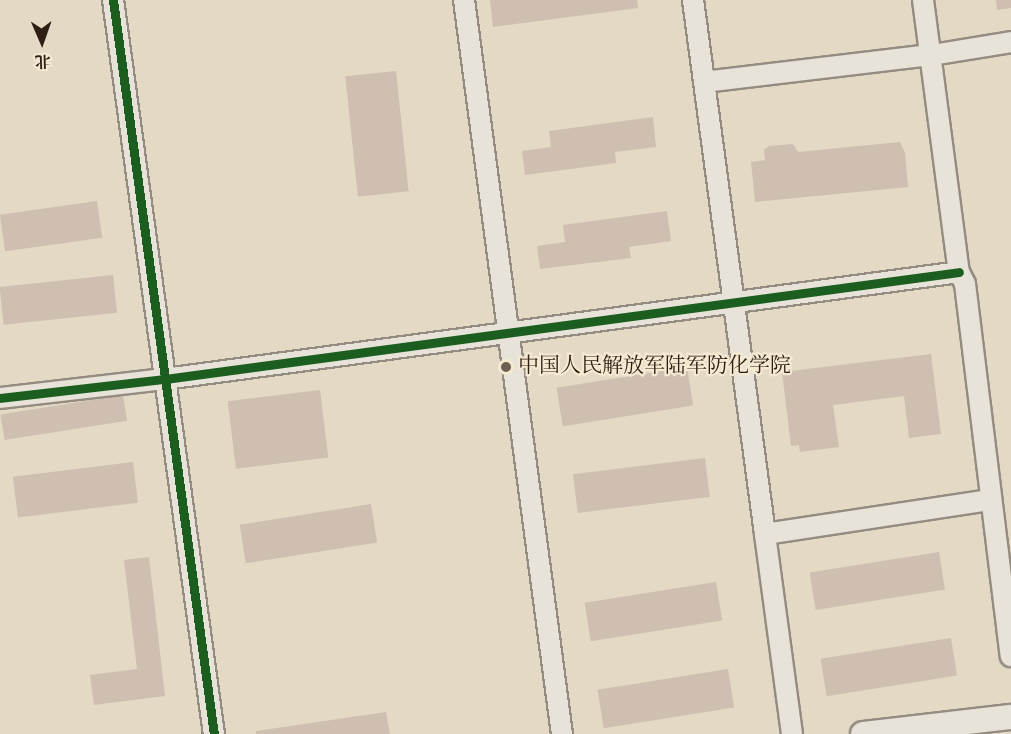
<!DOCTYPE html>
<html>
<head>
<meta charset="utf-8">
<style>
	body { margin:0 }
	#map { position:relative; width:1011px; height:734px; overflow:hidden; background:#e3d9c5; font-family:Vollkorn,"Noto Serif SC",serif }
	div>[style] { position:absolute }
	.building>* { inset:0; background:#cebfb0; transform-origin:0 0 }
	.roads { filter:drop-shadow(2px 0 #948c80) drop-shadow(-2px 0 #948c80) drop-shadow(0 2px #948c80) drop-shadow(0 -2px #948c80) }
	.minor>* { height:20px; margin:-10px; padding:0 10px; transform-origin:10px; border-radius:10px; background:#e8e3d9 }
	.tertiary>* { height:24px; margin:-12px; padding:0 12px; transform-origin:12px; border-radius:12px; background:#e8e3d9 }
	.cycleway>* { height:9px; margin:-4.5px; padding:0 4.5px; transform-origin:4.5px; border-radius:4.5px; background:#1b5e20 }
	.dots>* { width:16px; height:16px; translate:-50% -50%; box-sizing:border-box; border:3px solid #f5e9d1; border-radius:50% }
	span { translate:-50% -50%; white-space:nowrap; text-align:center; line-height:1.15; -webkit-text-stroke:4.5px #f5e9d1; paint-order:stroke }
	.poi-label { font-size:21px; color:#2e1e13 }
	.left { translate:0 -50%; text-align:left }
	.north { position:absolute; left:12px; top:12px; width:60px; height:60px; -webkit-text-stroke:4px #f5e9d1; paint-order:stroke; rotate:178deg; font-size:16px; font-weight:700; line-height:24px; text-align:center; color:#2e1e13 }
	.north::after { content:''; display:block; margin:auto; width:21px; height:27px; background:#2e1e13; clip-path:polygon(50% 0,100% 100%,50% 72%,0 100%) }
</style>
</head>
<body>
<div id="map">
	<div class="building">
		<div style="clip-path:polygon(490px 0,637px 0,638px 8px,493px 27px)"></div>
		<div style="clip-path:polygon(996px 0,1011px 0,1011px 8px,997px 10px)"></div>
		<div style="left:396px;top:71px;width:121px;height:51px;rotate:84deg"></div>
		<div style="clip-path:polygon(653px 117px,656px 147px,615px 152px,616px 163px,525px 175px,522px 151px,551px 147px,549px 131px)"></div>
		<div style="clip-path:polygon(900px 142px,905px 153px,908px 187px,755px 202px,751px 162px,765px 160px,764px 150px,769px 146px,793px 144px,798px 152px)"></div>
		<div style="left:97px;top:201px;width:37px;height:98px;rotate:82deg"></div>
		<div style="clip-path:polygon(667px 211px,671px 241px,629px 247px,631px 258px,540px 269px,537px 246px,565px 242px,563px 225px)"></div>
		<div style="left:113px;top:275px;width:38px;height:114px;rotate:84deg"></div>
		<div style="clip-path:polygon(931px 354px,941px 434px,909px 438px,904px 396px,833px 405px,839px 447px,800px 452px,799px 445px,791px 446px,782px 372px)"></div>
		<div style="left:687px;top:367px;width:39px;height:132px;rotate:81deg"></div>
		<div style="left:320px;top:390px;width:68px;height:93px;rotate:83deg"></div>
		<div style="left:123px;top:395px;width:26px;height:124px;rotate:81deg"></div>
		<div style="left:705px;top:458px;width:39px;height:133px;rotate:83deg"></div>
		<div style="left:133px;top:462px;width:41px;height:121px;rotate:83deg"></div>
		<div style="left:371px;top:504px;width:39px;height:133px;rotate:81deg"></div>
		<div style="left:939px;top:552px;width:38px;height:131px;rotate:81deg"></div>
		<div style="clip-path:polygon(149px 557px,165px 696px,94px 705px,90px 675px,137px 669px,124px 560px)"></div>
		<div style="left:716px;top:582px;width:39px;height:133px;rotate:81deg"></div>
		<div style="left:951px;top:638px;width:38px;height:132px;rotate:81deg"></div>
		<div style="left:728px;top:669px;width:39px;height:132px;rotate:81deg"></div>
		<div style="clip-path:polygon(386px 712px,390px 734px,256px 734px,256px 731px)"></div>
	</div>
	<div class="roads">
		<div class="minor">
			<div style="left:113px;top:0;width:741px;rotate:82.17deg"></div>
			<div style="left:464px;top:0;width:741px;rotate:82.4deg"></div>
			<div style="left:693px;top:0;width:539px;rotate:82.32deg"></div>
			<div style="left:923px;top:0;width:274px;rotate:82.5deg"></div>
			<div style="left:959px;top:272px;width:13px;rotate:63deg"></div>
			<div style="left:965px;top:284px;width:375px;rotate:83deg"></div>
			<div style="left:704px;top:82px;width:230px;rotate:-6.8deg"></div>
			<div style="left:932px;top:55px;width:80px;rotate:-9.3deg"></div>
			<div style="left:0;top:398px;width:166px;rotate:-6.6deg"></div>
			<div style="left:165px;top:379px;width:801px;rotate:-7.67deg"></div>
			<div style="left:792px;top:734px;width:202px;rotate:-97.7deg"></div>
			<div style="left:765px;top:534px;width:228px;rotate:-8.6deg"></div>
		</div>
		<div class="tertiary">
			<div style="left:863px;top:734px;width:149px;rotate:-6.6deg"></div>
		</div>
	</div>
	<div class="cycleway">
		<div style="left:113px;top:0;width:741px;rotate:82.17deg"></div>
		<div style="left:0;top:398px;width:166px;rotate:-6.6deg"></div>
		<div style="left:165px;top:379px;width:801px;rotate:-7.67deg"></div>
	</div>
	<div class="dots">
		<div style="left:506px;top:367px;background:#6d5f51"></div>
	</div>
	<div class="poi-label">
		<span class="left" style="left:518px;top:367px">中国人民解放军陆军防化学院</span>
	</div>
	<div class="north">北</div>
</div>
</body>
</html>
